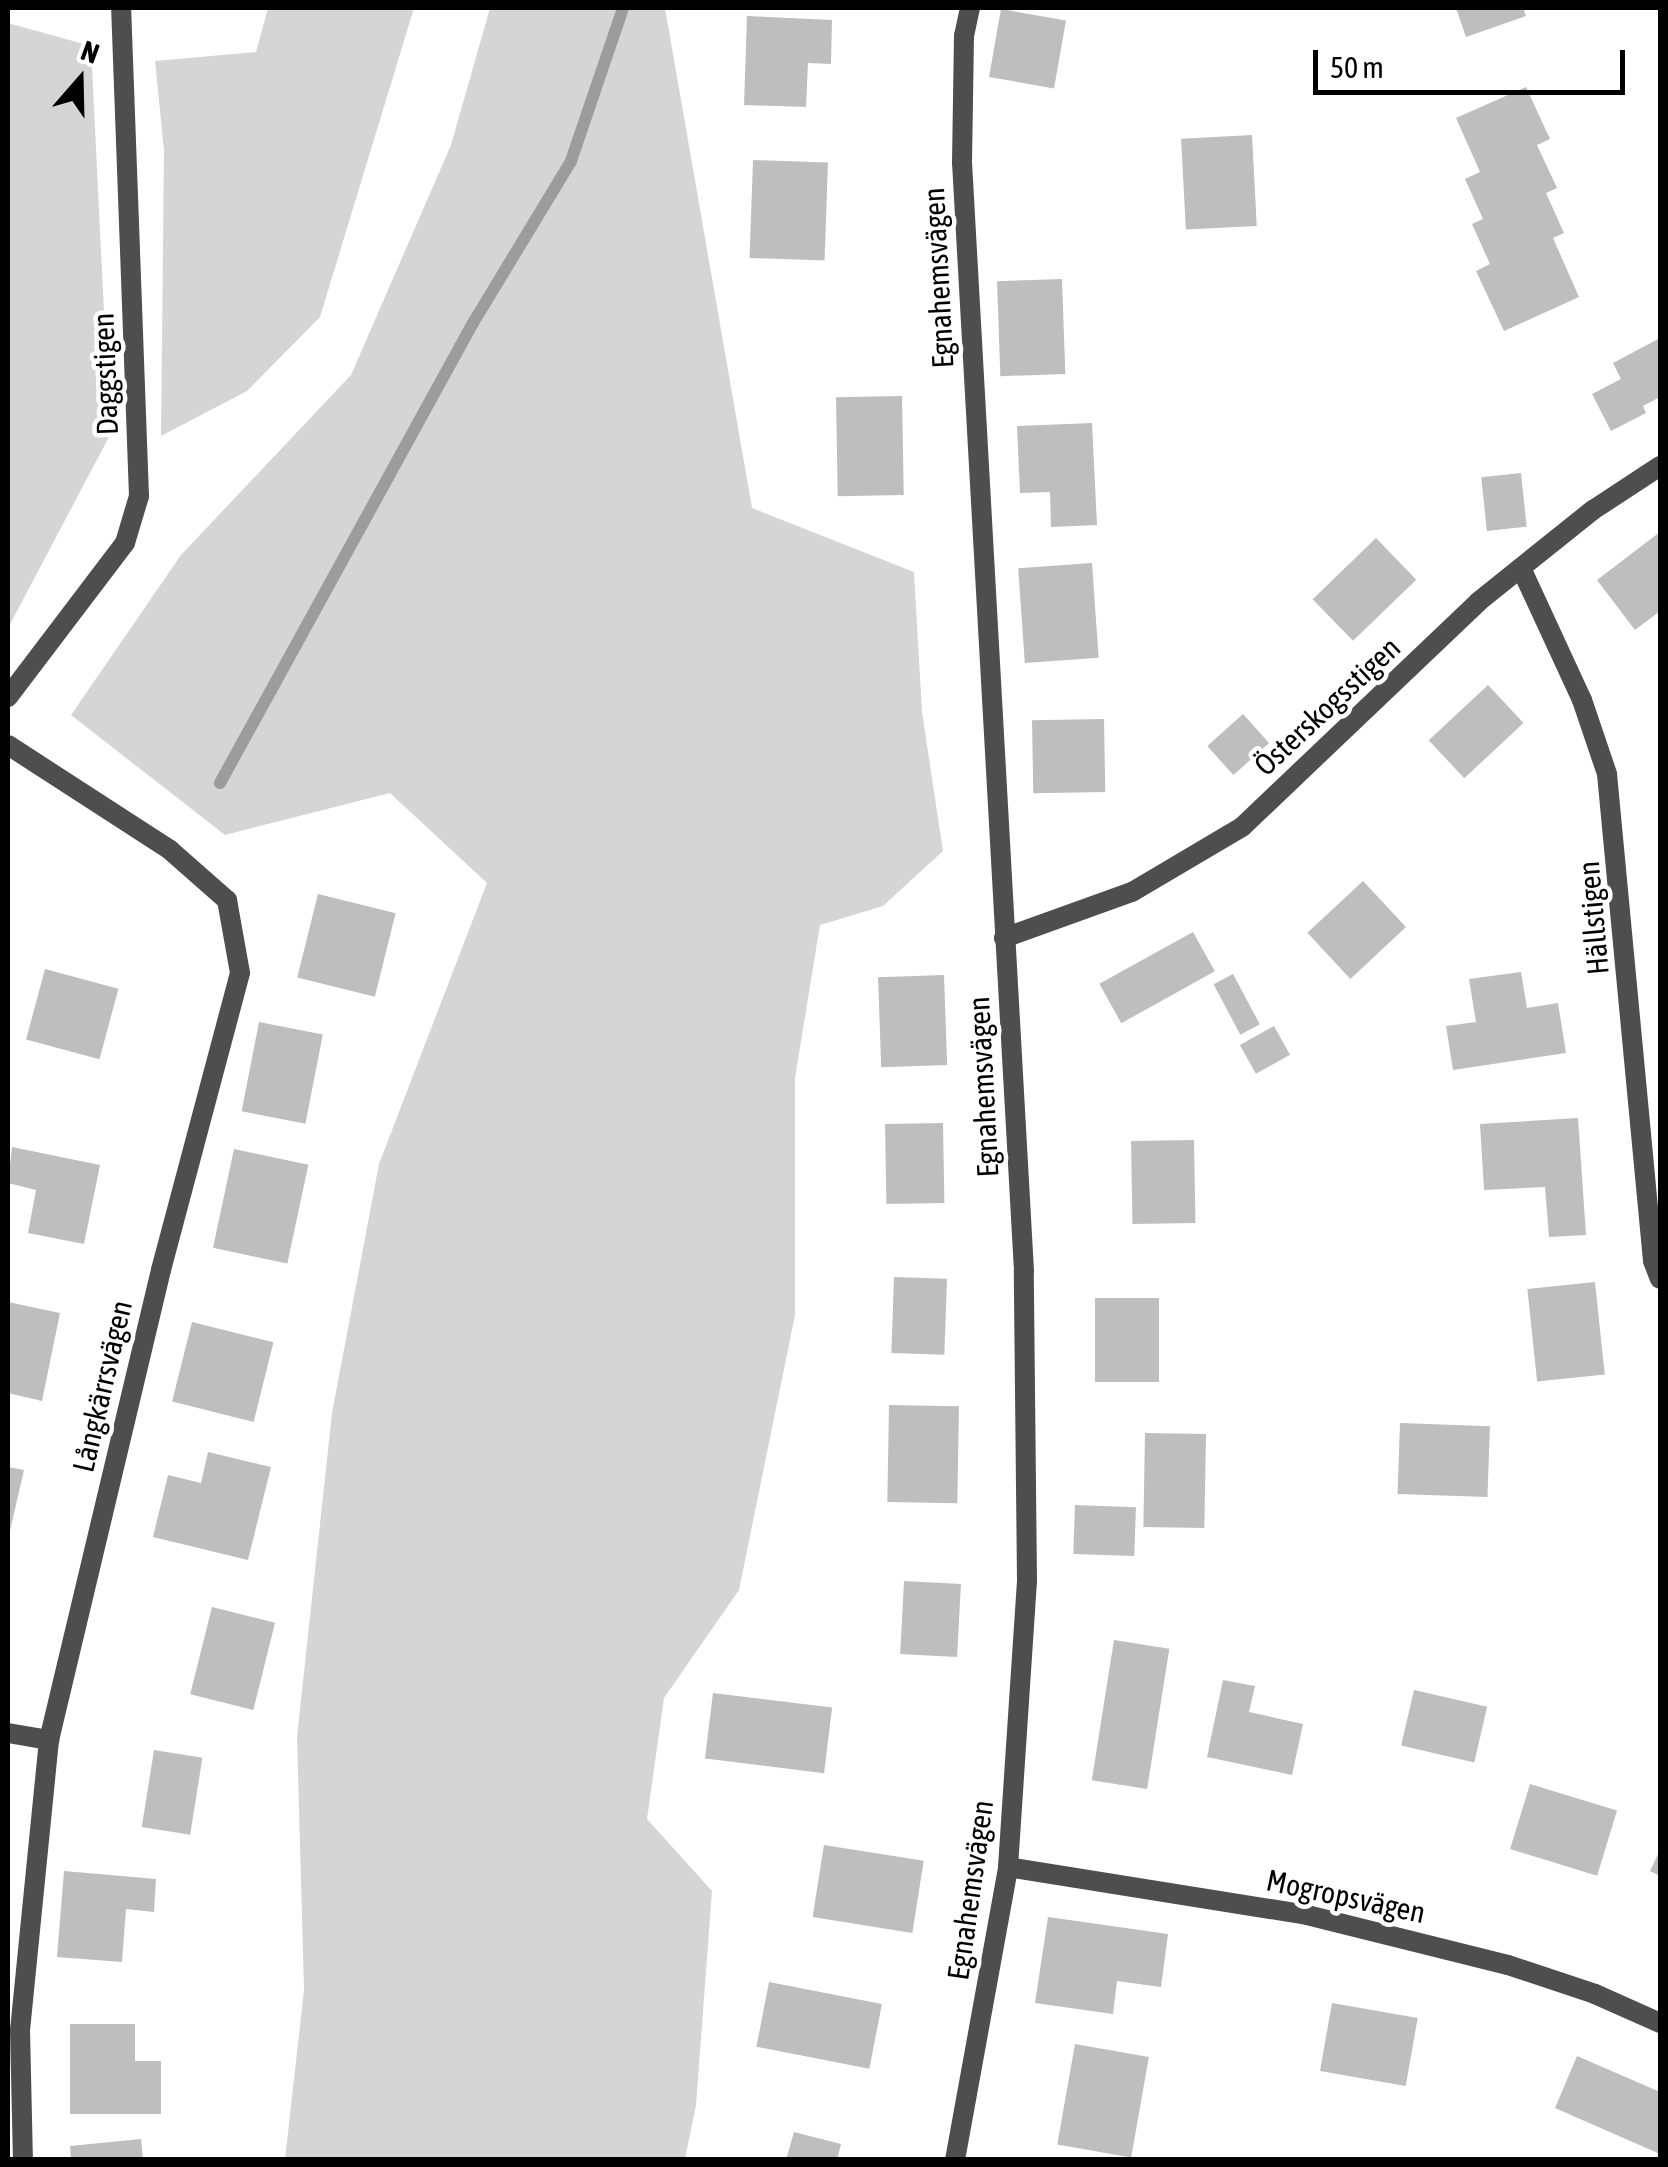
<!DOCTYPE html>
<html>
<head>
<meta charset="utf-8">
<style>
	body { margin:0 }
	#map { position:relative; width:1668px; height:2167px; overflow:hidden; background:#fff; font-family:"Asap Condensed",sans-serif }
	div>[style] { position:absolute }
	.green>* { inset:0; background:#d5d5d5 }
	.stream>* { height:12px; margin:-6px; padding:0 6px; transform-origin:6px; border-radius:6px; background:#9c9c9c }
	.building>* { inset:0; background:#bebebe; transform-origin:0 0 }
	.minor>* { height:20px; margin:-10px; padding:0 10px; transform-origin:10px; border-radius:10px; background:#4e4e4e }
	span { translate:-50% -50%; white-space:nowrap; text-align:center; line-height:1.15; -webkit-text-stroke:9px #fff; paint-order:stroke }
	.street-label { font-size:30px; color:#000 }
	.frame { position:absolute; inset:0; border:10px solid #000; pointer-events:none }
	.north { position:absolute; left:30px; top:30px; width:100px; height:100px; -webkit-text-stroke:8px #fff; paint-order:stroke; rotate:20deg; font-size:28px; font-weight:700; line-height:40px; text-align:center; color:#000 }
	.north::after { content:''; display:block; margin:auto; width:35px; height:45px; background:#000; clip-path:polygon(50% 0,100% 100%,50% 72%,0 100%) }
	.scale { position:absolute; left:1313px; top:50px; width:312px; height:45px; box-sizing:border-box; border:5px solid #000; border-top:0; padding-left:12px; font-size:30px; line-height:35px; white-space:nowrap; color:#000; -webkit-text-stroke:8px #fff; paint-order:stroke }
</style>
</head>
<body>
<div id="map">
	<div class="green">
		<div style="clip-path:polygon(268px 8px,414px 8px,320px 317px,247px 391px,161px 436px,164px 151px,155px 61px,256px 52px)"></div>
		<div style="clip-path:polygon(490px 8px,665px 8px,752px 508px,914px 572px,922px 712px,943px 851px,883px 906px,820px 925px,795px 1078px,795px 1315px,739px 1590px,664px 1698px,647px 1819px,712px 1891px,696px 2105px,685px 2159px,285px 2159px,304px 1990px,297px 1737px,332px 1413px,379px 1164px,487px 883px,390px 793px,225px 835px,71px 715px,181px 555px,351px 375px,451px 145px)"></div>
		<div style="clip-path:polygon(8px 23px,91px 46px,110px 435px,8px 628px)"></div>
	</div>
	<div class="stream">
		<div style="left:220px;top:783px;width:525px;rotate:-61.19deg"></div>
		<div style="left:473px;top:323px;width:189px;rotate:-58.8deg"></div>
		<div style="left:571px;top:161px;width:162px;rotate:-71.2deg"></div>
	</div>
	<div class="building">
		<div style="clip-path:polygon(1456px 8px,1523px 8px,1526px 16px,1466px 37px)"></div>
		<div style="left:1001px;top:9px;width:66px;height:69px;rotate:10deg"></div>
		<div style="clip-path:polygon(747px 16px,832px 20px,831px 64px,808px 63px,806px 107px,744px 105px)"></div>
		<div style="clip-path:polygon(1526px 87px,1550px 139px,1537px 145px,1557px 188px,1546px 193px,1564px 233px,1553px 238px,1579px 297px,1504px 331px,1476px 271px,1490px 264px,1472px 224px,1483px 219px,1465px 179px,1480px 172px,1456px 118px)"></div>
		<div style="left:1252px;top:135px;width:91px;height:71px;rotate:87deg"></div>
		<div style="left:753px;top:160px;width:75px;height:98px;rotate:2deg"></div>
		<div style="left:1062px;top:279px;width:95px;height:65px;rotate:88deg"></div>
		<div style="clip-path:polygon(1660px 338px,1660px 397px,1643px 406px,1646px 413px,1611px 431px,1592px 394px,1621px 379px,1613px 363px)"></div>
		<div style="left:902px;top:396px;width:99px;height:66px;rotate:89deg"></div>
		<div style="clip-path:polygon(1092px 423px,1097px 525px,1051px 527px,1050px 492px,1020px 493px,1017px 426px)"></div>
		<div style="left:1521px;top:473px;width:54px;height:40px;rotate:84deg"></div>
		<div style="clip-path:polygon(1660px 532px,1660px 611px,1635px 630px,1597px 580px)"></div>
		<div style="left:1376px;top:538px;width:58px;height:88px;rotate:46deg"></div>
		<div style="left:1092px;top:563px;width:95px;height:74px;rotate:86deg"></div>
		<div style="left:1488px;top:685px;width:52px;height:81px;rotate:47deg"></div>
		<div style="left:1243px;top:714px;width:39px;height:48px;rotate:48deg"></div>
		<div style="left:1104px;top:719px;width:73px;height:72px;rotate:89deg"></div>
		<div style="left:1363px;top:881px;width:63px;height:76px;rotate:47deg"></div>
		<div style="left:318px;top:894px;width:80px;height:86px;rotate:14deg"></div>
		<div style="left:1193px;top:932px;width:45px;height:107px;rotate:61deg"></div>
		<div style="left:45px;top:969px;width:76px;height:73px;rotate:15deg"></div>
		<div style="clip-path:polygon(1521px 972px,1527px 1008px,1558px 1003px,1566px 1053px,1453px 1070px,1446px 1026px,1476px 1022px,1469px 979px)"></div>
		<div style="left:1233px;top:974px;width:57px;height:22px;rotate:62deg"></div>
		<div style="left:944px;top:975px;width:90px;height:66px;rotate:88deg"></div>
		<div style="left:259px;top:1022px;width:65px;height:91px;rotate:11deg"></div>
		<div style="left:1274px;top:1026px;width:33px;height:39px;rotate:61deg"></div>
		<div style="clip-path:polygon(1578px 1118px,1586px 1235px,1549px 1237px,1545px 1187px,1484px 1190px,1480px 1124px)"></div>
		<div style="left:943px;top:1123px;width:80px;height:58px;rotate:89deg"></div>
		<div style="left:1194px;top:1140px;width:83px;height:63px;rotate:89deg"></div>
		<div style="clip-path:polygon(12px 1147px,100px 1165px,84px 1244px,28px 1233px,36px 1190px,8px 1183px)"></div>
		<div style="left:234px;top:1149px;width:76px;height:101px;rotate:12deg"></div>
		<div style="left:894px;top:1277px;width:53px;height:76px;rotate:2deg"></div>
		<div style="left:1595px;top:1282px;width:93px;height:68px;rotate:84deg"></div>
		<div style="left:1095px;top:1298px;width:64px;height:84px"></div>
		<div style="clip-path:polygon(8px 1302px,60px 1313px,42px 1401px,8px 1393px)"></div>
		<div style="left:192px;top:1322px;width:84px;height:82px;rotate:14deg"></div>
		<div style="left:889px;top:1405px;width:70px;height:97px;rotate:1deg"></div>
		<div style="left:1400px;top:1423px;width:90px;height:71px;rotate:2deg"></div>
		<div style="left:1145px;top:1433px;width:61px;height:94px;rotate:1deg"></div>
		<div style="clip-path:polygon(208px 1452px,271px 1467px,248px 1560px,153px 1537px,168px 1475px,201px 1483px)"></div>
		<div style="clip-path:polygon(8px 1467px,24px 1470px,9px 1535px,8px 1535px)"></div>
		<div style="left:1075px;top:1505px;width:61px;height:49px;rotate:2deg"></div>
		<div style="left:904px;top:1581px;width:57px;height:73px;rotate:3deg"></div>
		<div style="left:212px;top:1607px;width:65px;height:90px;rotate:14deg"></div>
		<div style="left:1114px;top:1640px;width:56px;height:142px;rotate:9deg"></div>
		<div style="clip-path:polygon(1223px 1680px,1255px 1686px,1249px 1712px,1303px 1724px,1292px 1775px,1207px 1757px)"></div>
		<div style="left:1414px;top:1690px;width:75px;height:57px;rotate:13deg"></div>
		<div style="left:713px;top:1693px;width:120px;height:66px;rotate:7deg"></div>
		<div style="left:154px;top:1750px;width:49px;height:78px;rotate:9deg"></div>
		<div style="left:1530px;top:1784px;width:91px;height:68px;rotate:17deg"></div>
		<div style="left:824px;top:1845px;width:101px;height:73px;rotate:9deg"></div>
		<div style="clip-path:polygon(1660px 1850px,1660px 1876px,1650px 1871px)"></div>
		<div style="clip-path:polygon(64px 1871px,156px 1879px,154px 1912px,126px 1909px,122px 1962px,57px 1957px)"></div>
		<div style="clip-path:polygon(1048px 1917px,1168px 1934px,1161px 1987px,1117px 1981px,1113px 2014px,1035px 2003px)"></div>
		<div style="left:769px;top:1982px;width:115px;height:66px;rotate:11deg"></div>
		<div style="left:1332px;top:2003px;width:87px;height:69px;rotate:10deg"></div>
		<div style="clip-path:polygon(70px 2024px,135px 2024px,135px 2061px,161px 2061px,161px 2114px,70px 2114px)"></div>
		<div style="left:1075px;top:2044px;width:75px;height:102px;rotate:10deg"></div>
		<div style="clip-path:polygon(1577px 2056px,1660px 2092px,1660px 2154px,1555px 2108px)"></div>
		<div style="clip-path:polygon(794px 2132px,841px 2144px,837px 2160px,786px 2160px)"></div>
		<div style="clip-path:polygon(141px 2139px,143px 2160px,71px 2160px,70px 2146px)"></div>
	</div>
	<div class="minor">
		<div style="left:1521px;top:568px;width:145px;rotate:65.2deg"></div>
		<div style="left:1582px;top:700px;width:78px;rotate:71.3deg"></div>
		<div style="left:1607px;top:774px;width:489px;rotate:84.6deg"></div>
		<div style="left:1653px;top:1261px;width:19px;rotate:69deg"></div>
		<div style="left:8px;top:697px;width:193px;rotate:-52.8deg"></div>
		<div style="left:125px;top:543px;width:49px;rotate:-73.4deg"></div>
		<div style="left:139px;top:496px;width:488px;rotate:-92.1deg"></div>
		<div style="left:8px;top:745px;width:193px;rotate:32.9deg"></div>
		<div style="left:170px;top:850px;width:76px;rotate:41.3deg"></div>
		<div style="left:227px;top:900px;width:74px;rotate:79.9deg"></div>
		<div style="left:240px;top:973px;width:307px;rotate:104.9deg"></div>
		<div style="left:161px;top:1270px;width:483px;rotate:103.4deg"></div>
		<div style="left:49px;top:1740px;width:291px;rotate:95.7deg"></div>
		<div style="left:20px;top:2030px;width:130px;rotate:88.7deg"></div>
		<div style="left:1004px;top:938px;width:136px;rotate:-19.8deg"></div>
		<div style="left:1132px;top:892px;width:128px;rotate:-30.6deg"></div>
		<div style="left:1242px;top:827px;width:326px;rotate:-43.6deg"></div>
		<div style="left:1478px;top:602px;width:147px;rotate:-38.7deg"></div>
		<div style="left:1593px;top:510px;width:80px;rotate:-33.3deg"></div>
		<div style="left:8px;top:1733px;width:42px;rotate:9.7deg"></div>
		<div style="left:1008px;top:1867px;width:303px;rotate:9.1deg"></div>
		<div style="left:1307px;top:1915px;width:207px;rotate:14deg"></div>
		<div style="left:1508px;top:1965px;width:92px;rotate:18.4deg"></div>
		<div style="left:1595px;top:1994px;width:71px;rotate:24deg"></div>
		<div style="left:955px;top:2160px;width:298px;rotate:-79.7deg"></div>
		<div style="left:1008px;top:1867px;width:287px;rotate:-86.2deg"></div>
		<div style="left:1027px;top:1581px;width:310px;rotate:-90.6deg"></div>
		<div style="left:1024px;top:1271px;width:1110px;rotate:-93.2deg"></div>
		<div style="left:962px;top:163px;width:127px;rotate:-89.1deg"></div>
		<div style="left:964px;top:36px;width:29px;rotate:-78deg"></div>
	</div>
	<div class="street-label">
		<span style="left:938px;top:278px;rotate:-93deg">Egnahemsvägen</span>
		<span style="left:105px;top:374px;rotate:-92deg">Daggstigen</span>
		<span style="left:1327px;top:706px;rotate:-43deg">Österskogsstigen</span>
		<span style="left:1593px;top:918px;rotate:-95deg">Hällstigen</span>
		<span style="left:983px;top:1087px;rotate:-93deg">Egnahemsvägen</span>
		<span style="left:102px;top:1386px;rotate:-77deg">Långkärrsvägen</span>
		<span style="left:970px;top:1890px;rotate:-82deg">Egnahemsvägen</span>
		<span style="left:1346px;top:1896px;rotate:12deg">Mogropsvägen</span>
	</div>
	<div class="frame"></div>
	<div class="north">N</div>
	<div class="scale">50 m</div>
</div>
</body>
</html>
